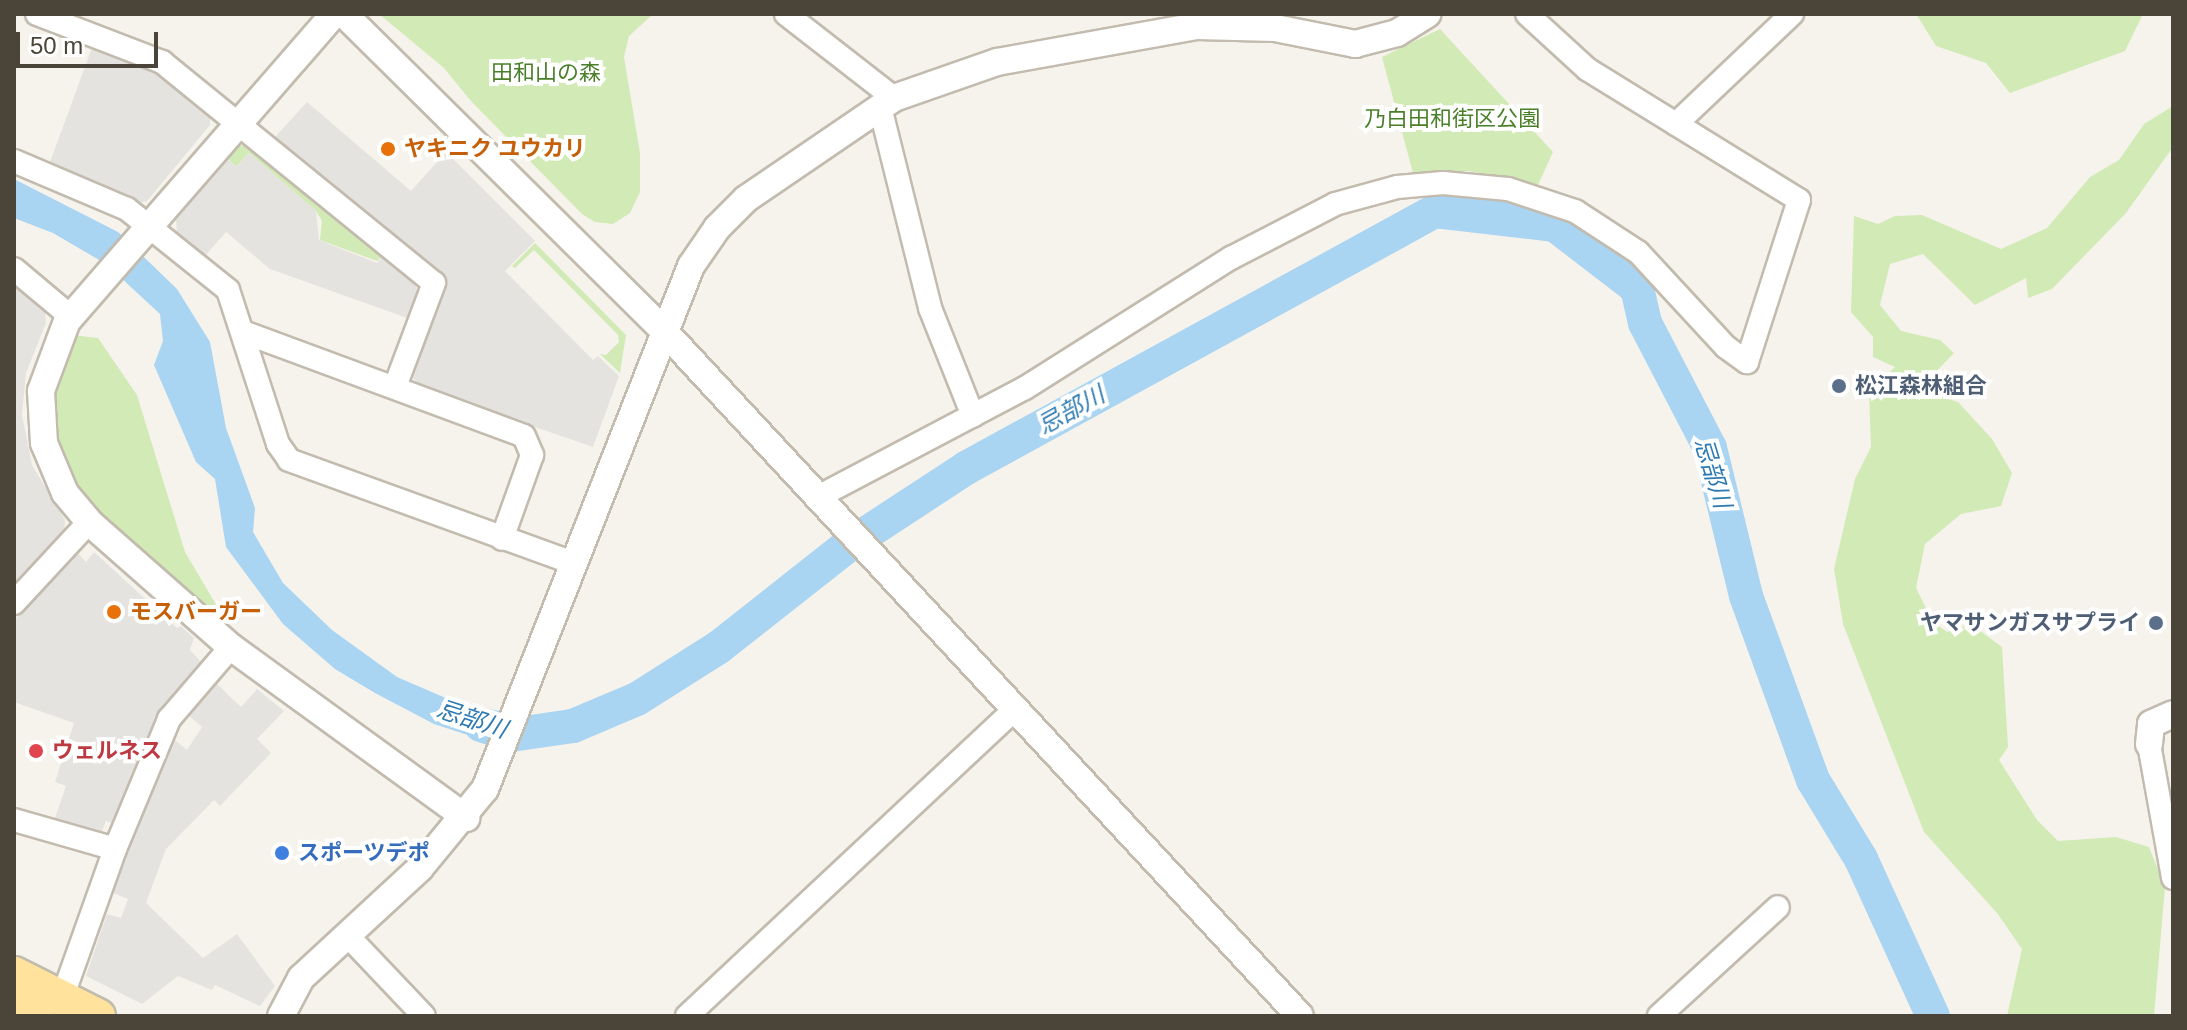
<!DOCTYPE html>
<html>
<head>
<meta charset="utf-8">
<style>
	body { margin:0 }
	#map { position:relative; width:2187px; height:1030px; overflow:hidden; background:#f6f3ec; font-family:Helvetica,"Noto Sans JP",sans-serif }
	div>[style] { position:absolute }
	.green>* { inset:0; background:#d2eab5 }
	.parking>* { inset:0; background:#e5e3e0 }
	.water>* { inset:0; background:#a9d4f2 }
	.river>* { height:34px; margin:-17px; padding:0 17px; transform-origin:17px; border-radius:17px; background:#a9d4f2 }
	.roads { filter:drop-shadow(2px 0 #c2bbae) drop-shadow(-2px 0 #c2bbae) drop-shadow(0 2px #c2bbae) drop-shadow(0 -2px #c2bbae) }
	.minor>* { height:22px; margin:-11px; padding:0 11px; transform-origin:11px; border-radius:11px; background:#fff }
	.tertiary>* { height:26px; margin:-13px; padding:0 13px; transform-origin:13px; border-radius:13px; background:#fff }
	.primary>* { height:34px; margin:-17px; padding:0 17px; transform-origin:17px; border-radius:17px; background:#ffe39c }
	.dots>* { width:22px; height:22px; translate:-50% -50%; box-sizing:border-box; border:4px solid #fff; border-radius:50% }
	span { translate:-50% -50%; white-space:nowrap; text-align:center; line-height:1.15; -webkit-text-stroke:8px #fff; paint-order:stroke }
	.park-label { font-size:22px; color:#4a7f2a }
	.food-label { font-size:22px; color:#c56008; font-weight:700 }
	.left { translate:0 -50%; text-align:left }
	.service-label { font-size:22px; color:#4e5e75; font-weight:700 }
	.right { translate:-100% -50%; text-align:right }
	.health-label { font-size:22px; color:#be3a42; font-weight:700 }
	.shop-label { font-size:22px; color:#366cbe; font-weight:700 }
	.water-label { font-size:24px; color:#2e7ab2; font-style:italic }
	.frame { position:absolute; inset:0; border:16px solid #4b4439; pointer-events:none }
	.scale { position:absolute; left:16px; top:32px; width:142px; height:36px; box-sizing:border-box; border:4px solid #4b4439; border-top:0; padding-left:10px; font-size:24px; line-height:28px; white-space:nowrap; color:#4b4439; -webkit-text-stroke:6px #fff; paint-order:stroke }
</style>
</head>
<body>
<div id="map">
	<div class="green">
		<div style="clip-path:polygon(379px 14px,653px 14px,629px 36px,624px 57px,640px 153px,640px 192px,630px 213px,613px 224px,595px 222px,582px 214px,470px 100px,444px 68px)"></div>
		<div style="clip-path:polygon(1916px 14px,2143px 14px,2125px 51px,2010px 93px,1986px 63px,1936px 46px)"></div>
		<div style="clip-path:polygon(1440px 29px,1553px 152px,1538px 185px,1469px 171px,1413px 173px,1382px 57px)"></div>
		<div style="clip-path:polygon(2173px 106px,2173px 147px,2126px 213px,2052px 289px,2028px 298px,2026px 278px,1975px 305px,1923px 254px,1890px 264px,1880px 305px,1901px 331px,1940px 340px,1954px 353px,1927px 381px,1931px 394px,1958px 402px,1992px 439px,2012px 473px,2001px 506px,1961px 514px,1925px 544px,1916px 588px,1933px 622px,1947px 632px,1971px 624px,2002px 647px,2008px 747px,1999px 760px,2037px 820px,2058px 841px,2116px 837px,2149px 847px,2165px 887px,2154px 1016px,2007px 1016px,2022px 949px,1997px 913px,1924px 832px,1843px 624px,1834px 569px,1855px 479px,1871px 447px,1869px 391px,1895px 367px,1873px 357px,1873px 337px,1851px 312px,1854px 216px,1878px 224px,1895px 216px,1922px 215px,2001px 249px,2047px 228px,2090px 177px,2119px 160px,2144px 124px)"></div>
		<div style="clip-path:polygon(237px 146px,251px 146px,382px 256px,377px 261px,320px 240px,322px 221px,316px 211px,249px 153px,236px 167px,227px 158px)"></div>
		<div style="clip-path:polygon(535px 243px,626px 335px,620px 373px,600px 354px,606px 355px,619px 342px,618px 335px,534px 250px,515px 268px,512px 266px)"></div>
		<div style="clip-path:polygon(72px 335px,98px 338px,137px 395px,185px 552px,221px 613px,216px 618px,79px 495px,56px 447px,51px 395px)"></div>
	</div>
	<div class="parking">
		<div style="clip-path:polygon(94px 42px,144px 62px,210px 112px,210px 125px,147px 201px,135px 204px,49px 165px)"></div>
		<div style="clip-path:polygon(307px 102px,411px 191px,446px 152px,535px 241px,505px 271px,593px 360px,598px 356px,619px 376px,593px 447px,418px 387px,412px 375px,447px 283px,275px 137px)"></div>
		<div style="clip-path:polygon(249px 153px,316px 211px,319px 240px,377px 263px,382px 256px,415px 284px,419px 296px,410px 319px,270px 269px,226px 232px,204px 257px,177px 232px,176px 220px,227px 159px,236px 167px)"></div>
		<div style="clip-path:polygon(14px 283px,27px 289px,45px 310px,46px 323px,26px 373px,22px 415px,32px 465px,65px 520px,64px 535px,14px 590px)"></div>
		<div style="clip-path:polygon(94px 552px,177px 628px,181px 626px,194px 638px,190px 650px,203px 664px,118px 825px,106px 821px,99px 838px,52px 827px,66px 786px,55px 782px,74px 723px,14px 702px,14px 621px,78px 553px,86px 562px)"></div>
		<div style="clip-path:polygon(217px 684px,241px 707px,257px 689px,284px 711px,257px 739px,271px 753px,220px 806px,214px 800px,166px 849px,146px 903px,203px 958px,237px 934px,275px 986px,260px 1006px,215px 985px,212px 990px,178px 976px,142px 1004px,86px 976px,107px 914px,121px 918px,128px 899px,113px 893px,167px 749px,175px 740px,187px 750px,202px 727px,189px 716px)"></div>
	</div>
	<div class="water">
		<div style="clip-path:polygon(14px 179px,118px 232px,177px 289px,210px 342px,226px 428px,255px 508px,253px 532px,283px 583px,332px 630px,397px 677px,455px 702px,529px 717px,517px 751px,434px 724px,375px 693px,335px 669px,283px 624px,226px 547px,215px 479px,196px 462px,154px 365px,163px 341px,160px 314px,106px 264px,53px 233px,14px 218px)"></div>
	</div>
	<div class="river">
		<div style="left:481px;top:725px;width:32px;rotate:18deg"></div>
		<div style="left:511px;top:735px;width:63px;rotate:-8.3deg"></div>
		<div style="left:573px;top:726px;width:69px;rotate:-22.9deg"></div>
		<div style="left:637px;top:699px;width:97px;rotate:-32.4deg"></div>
		<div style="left:719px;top:647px;width:167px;rotate:-38.2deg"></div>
		<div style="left:850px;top:544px;width:139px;rotate:-33.2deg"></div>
		<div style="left:966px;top:468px;width:535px;rotate:-28.72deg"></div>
		<div style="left:1435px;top:211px;width:121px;rotate:6.7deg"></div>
		<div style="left:1555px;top:225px;width:103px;rotate:37.5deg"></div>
		<div style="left:1637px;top:288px;width:36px;rotate:77deg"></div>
		<div style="left:1645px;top:323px;width:141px;rotate:62.5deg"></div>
		<div style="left:1710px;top:448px;width:152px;rotate:76.3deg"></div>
		<div style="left:1746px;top:596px;width:196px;rotate:70deg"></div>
		<div style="left:1813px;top:780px;width:92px;rotate:58.7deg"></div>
		<div style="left:1861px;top:859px;width:173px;rotate:65.4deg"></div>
	</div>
	<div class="roads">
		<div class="minor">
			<div style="left:37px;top:14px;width:134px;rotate:21deg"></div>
			<div style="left:162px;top:62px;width:350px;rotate:39.1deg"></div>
			<div style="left:434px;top:283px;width:111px;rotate:110.6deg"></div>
			<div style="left:786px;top:14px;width:137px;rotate:37.9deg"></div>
			<div style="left:880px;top:107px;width:207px;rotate:76deg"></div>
			<div style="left:930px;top:308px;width:116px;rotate:68.3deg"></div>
			<div style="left:1676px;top:124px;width:160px;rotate:-43.5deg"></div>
			<div style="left:14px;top:161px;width:123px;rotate:23deg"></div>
			<div style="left:127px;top:209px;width:129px;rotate:38.7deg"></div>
			<div style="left:228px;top:290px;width:162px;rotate:72deg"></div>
			<div style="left:278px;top:444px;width:19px;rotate:55deg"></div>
			<div style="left:289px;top:460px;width:302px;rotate:19.9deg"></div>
			<div style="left:14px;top:269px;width:73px;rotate:40deg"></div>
			<div style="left:246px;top:333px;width:296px;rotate:20.3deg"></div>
			<div style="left:524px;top:436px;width:21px;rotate:67deg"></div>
			<div style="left:532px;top:455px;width:89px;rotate:109.7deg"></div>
			<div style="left:816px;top:498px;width:236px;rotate:-27.8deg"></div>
			<div style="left:1025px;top:388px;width:244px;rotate:-32.3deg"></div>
			<div style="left:1231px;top:258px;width:117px;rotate:-27.4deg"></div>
			<div style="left:1335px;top:204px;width:64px;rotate:-15.3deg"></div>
			<div style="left:1397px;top:187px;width:46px;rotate:-5deg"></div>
			<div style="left:1443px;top:183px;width:65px;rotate:5.3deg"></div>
			<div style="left:1508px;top:189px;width:71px;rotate:18.2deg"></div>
			<div style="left:1575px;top:211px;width:75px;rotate:33.1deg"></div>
			<div style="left:1638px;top:252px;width:129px;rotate:47.2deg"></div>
			<div style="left:1726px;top:347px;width:26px;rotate:36deg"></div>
			<div style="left:1747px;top:362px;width:170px;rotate:-72.2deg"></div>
			<div style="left:1799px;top:200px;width:249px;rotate:-148.3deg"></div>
			<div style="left:1587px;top:69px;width:81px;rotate:-137.5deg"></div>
			<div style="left:14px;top:603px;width:110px;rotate:-47.2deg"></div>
			<div style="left:2149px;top:744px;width:136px;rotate:79.8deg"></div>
			<div style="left:14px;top:820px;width:105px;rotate:16deg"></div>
			<div style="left:348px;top:936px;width:110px;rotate:46.5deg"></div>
			<div style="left:62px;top:998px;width:158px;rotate:-70.4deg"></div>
			<div style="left:115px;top:849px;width:141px;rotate:-67.4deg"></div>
			<div style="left:169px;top:719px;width:95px;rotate:-49.3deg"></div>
			<div style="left:687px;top:1016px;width:449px;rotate:-43.1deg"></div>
			<div style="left:1659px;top:1016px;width:161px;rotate:-42.5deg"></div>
		</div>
		<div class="tertiary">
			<div style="left:334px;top:14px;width:407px;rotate:131deg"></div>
			<div style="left:67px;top:321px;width:75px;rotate:110.4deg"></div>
			<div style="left:41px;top:391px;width:52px;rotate:86.7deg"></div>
			<div style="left:44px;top:443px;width:54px;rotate:67.2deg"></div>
			<div style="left:65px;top:493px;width:38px;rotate:50deg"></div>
			<div style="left:89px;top:522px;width:189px;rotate:41.4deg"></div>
			<div style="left:231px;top:647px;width:291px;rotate:36deg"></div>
			<div style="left:344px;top:14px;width:452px;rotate:44.7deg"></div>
			<div style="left:665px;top:332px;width:933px;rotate:47.13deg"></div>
			<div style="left:2149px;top:744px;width:20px;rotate:-84deg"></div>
			<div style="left:2151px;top:724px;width:24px;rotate:-24deg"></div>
			<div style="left:281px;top:1016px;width:43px;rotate:-62.2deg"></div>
			<div style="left:301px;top:978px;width:162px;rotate:-42.7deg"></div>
			<div style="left:420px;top:868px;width:102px;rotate:-50.6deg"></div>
			<div style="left:485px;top:789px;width:562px;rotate:-68.5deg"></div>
			<div style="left:691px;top:266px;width:46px;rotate:-55.6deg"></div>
			<div style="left:717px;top:228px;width:41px;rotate:-45deg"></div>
			<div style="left:746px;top:199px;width:179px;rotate:-34.3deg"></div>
			<div style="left:894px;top:98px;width:109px;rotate:-19.3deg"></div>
			<div style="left:997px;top:62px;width:203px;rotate:-10.2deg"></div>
			<div style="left:1197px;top:26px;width:78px;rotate:1.5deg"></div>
			<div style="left:1275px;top:28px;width:82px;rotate:11.3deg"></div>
			<div style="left:1355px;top:44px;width:43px;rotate:-14.7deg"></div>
			<div style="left:1397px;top:33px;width:36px;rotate:-32deg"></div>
		</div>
		<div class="primary">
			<div style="left:14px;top:974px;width:94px;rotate:26.6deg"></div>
			<div style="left:14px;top:1003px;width:27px;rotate:28deg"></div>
		</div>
	</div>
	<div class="dots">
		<div style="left:388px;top:149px;background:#e8710a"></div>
		<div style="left:1839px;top:386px;background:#5c6f8a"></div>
		<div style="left:114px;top:612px;background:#e8710a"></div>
		<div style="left:2156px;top:623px;background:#5c6f8a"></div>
		<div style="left:36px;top:751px;background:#e0444e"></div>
		<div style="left:282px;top:853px;background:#3f7fe0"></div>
	</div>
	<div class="park-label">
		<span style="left:546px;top:73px">田和山の森</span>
		<span style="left:1452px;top:119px">乃白田和街区公園</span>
	</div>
	<div class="food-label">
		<span class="left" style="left:404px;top:149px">ヤキニク ユウカリ</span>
		<span class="left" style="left:130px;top:612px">モスバーガー</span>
	</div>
	<div class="service-label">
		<span class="left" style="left:1855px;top:386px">松江森林組合</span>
		<span class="right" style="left:2140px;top:623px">ヤマサンガスサプライ</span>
	</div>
	<div class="health-label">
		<span class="left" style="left:52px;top:751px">ウェルネス</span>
	</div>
	<div class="shop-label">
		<span class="left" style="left:298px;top:853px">スポーツデポ</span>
	</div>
	<div class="water-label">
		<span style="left:1071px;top:410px;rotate:-29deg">忌部川</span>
		<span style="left:1713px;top:473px;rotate:73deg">忌部川</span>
		<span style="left:472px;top:719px;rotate:18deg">忌部川</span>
	</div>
	<div class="frame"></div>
	<div class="scale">50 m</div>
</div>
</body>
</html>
